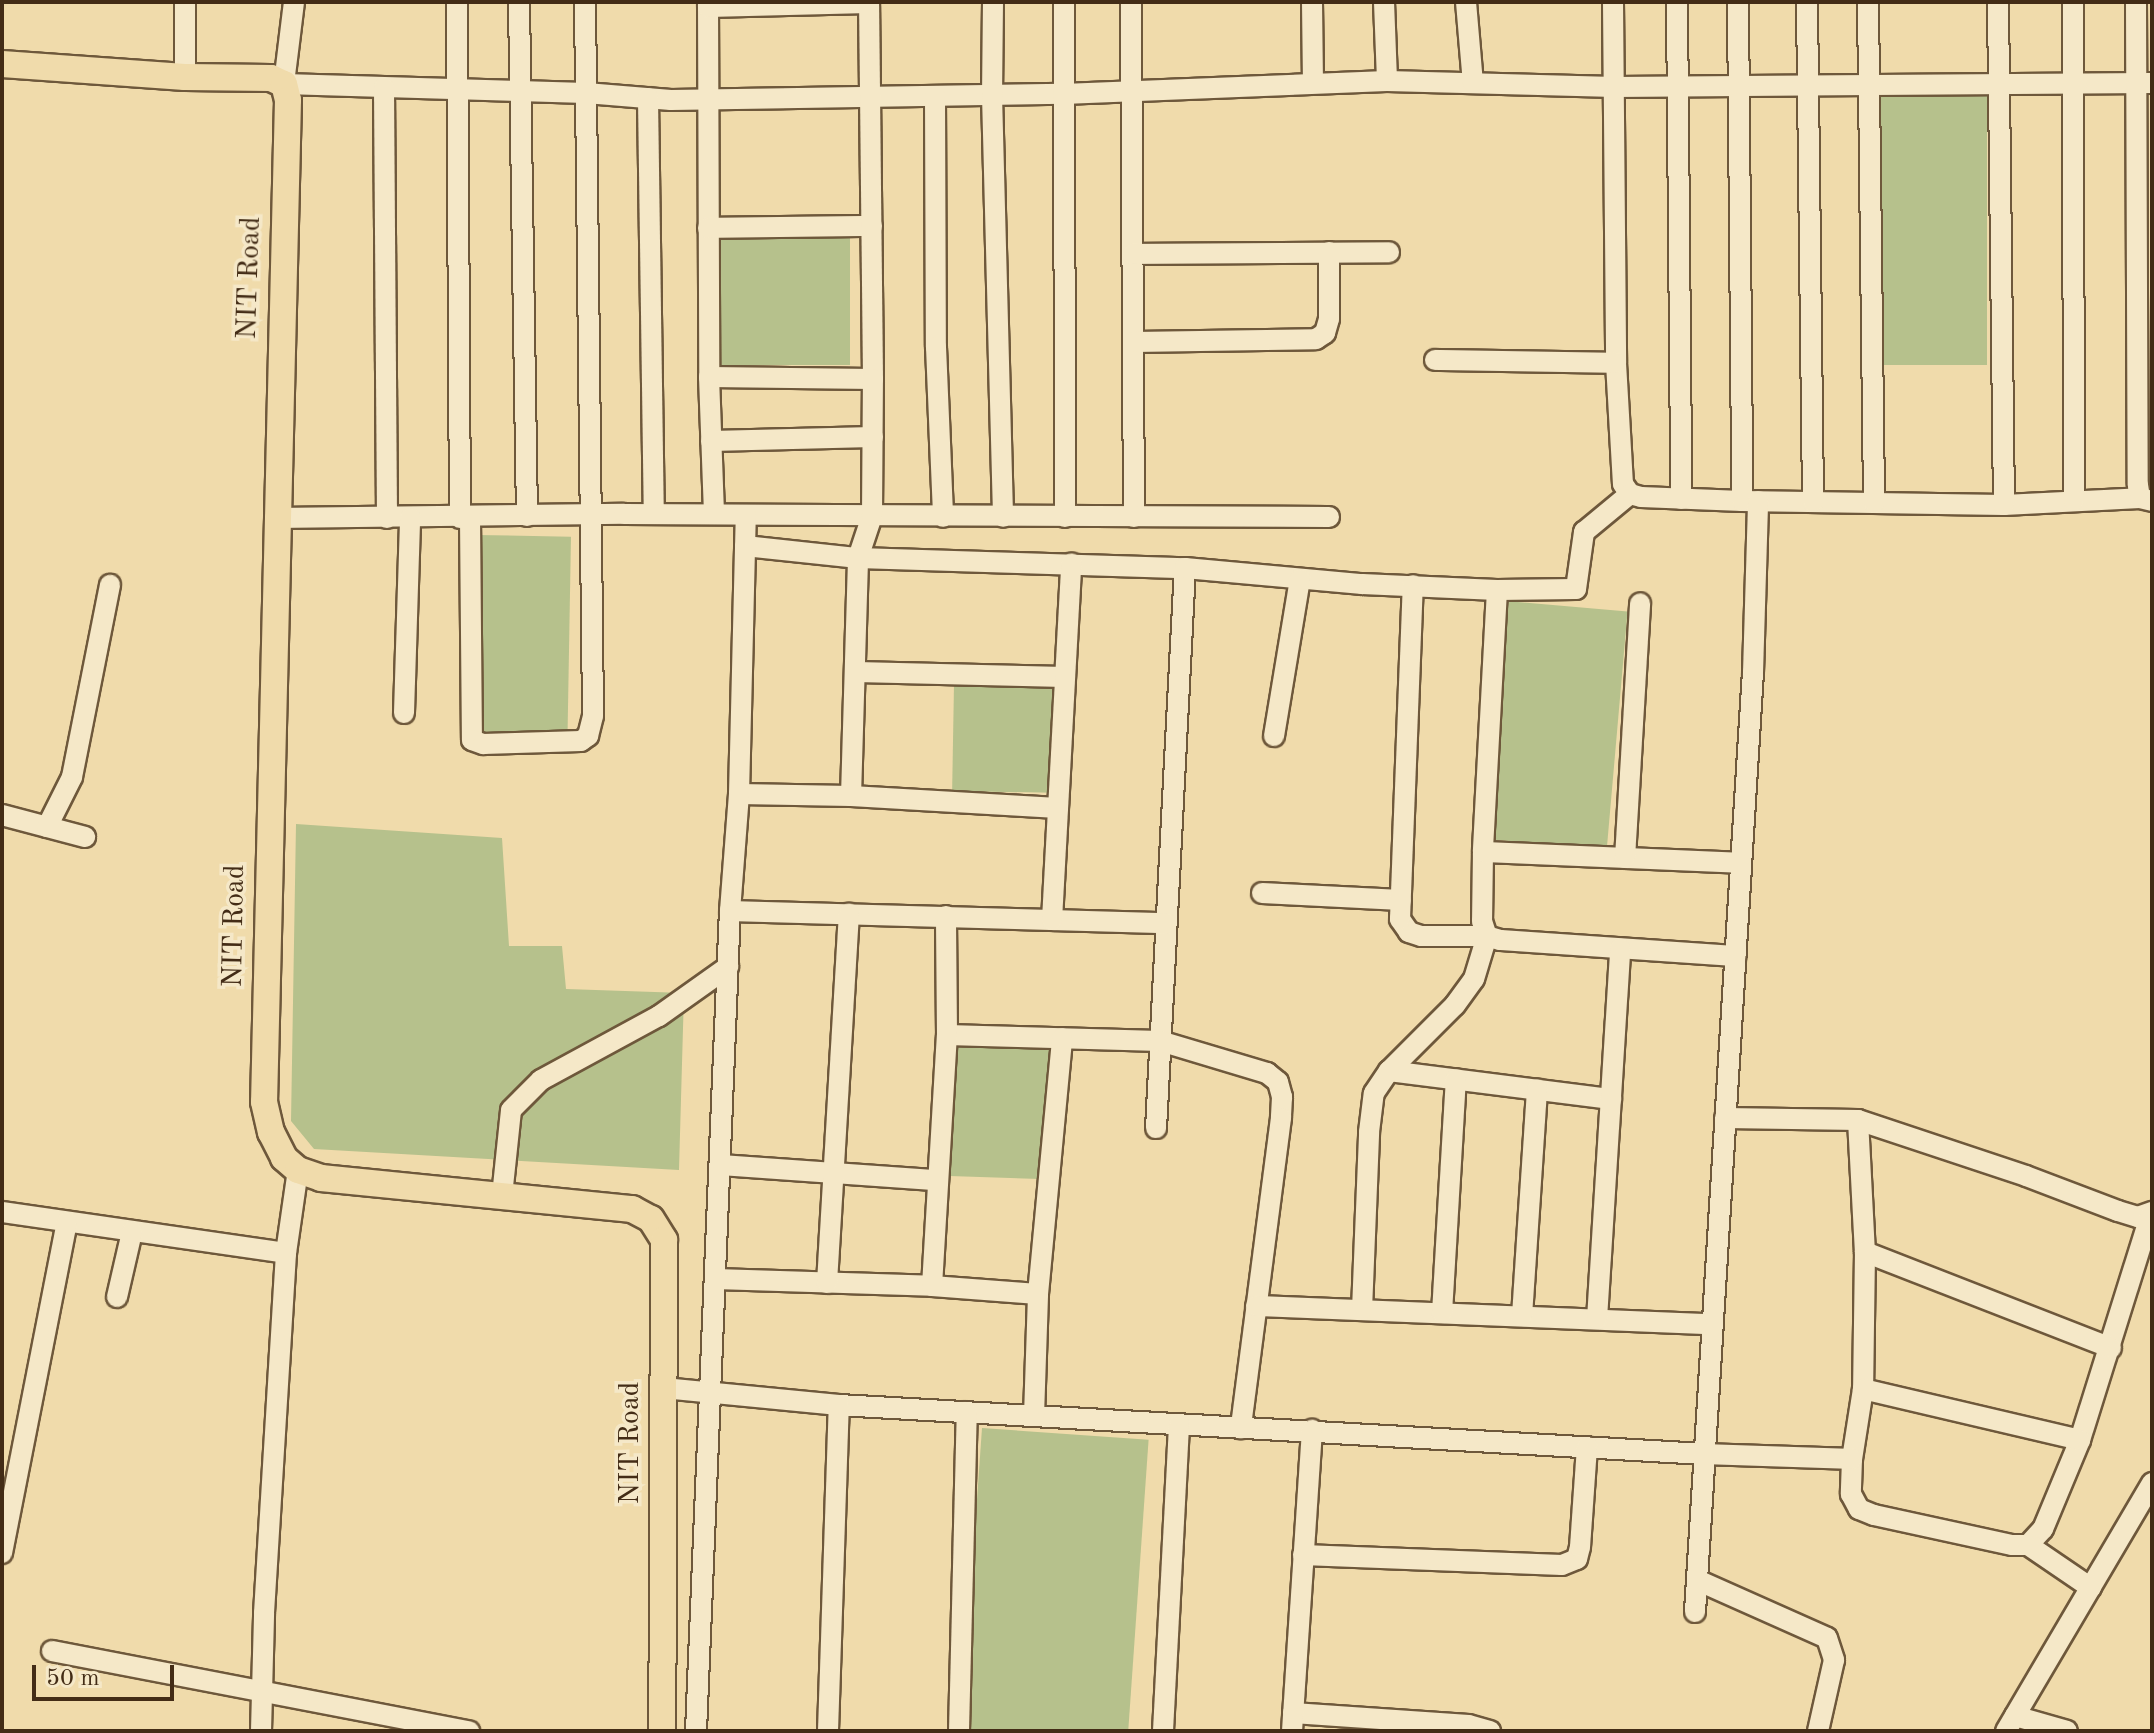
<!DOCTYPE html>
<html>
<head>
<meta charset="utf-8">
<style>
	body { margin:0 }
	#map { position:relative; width:2154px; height:1733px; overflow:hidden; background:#f0dbab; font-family:"Old Standard TT",serif }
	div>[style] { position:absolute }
	.green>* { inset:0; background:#b6c18c; transform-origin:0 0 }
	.roads { filter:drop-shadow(2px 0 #6e583b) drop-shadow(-2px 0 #6e583b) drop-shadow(0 2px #6e583b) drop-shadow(0 -2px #6e583b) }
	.minor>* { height:20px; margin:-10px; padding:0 10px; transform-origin:10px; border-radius:10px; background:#f5e8c8 }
	.major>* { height:26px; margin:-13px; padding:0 13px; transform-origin:13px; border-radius:13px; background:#f0dbab }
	span { translate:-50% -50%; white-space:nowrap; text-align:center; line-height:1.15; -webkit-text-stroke:7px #f5e8c8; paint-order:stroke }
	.street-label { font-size:28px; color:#432c16 }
	.frame { position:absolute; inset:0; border:4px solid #432c16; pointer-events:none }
	.scale { position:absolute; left:32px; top:1665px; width:142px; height:36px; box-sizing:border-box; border:4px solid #432c16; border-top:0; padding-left:10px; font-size:24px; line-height:28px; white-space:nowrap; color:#432c16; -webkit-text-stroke:6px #f5e8c8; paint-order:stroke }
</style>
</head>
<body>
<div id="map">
	<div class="green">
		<div style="left:1880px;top:96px;width:107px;height:269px"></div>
		<div style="left:713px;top:235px;width:137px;height:130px"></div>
		<div style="left:476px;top:535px;width:95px;height:200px;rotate:1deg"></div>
		<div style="left:1507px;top:601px;width:121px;height:239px;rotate:5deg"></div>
		<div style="left:954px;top:684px;width:101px;height:107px;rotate:1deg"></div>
		<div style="clip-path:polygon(296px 824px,502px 838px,509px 946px,562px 946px,566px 989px,684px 993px,679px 1170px,314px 1149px,291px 1121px)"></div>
		<div style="left:954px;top:1043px;width:98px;height:133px;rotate:2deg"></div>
		<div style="left:982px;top:1428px;width:167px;height:303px;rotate:4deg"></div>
	</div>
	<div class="roads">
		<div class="minor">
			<div style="left:185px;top:2px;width:75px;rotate:90deg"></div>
			<div style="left:294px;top:2px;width:83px;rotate:97deg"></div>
			<div style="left:284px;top:84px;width:302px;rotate:1.7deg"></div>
			<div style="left:586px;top:93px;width:85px;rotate:4.7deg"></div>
			<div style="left:671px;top:100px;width:392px;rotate:-0.9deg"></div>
			<div style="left:1063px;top:94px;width:324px;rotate:-2.3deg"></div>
			<div style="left:1387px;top:81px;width:228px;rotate:1.5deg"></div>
			<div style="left:1615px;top:87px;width:537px;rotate:-0.43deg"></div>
			<div style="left:457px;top:2px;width:516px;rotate:89.67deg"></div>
			<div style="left:519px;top:2px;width:514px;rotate:89.11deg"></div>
			<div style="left:708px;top:2px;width:375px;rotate:89.8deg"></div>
			<div style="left:709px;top:377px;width:137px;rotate:87.9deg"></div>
			<div style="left:993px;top:2px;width:93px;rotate:90.6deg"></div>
			<div style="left:992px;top:95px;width:422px;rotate:88.5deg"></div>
			<div style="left:1064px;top:2px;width:515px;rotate:89.89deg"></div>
			<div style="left:1131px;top:2px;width:515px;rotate:89.67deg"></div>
			<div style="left:1312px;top:2px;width:80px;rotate:89.3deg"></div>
			<div style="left:1384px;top:2px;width:79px;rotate:87.8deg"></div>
			<div style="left:1466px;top:2px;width:81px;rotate:85.1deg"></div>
			<div style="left:1613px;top:2px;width:361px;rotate:89.5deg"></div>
			<div style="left:1616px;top:363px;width:121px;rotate:86.7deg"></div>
			<div style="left:1623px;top:484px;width:12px;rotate:55deg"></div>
			<div style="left:1630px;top:494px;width:11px;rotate:15deg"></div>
			<div style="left:1641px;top:497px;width:101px;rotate:2.3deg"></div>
			<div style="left:1742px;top:501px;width:262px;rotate:0.9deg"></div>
			<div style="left:2004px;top:505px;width:136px;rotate:-2.9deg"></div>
			<div style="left:1677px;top:2px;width:497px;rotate:89.5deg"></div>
			<div style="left:1738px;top:2px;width:499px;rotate:89.5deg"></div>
			<div style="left:1807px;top:2px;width:500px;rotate:89.31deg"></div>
			<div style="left:1868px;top:2px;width:501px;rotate:89.31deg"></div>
			<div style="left:1998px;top:2px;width:503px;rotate:89.32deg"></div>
			<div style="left:2073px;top:2px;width:499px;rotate:89.9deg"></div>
			<div style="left:2136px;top:2px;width:483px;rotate:89.8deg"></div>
			<div style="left:2138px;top:485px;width:13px;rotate:81deg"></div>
			<div style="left:2140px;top:498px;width:12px;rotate:14deg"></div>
			<div style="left:708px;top:7px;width:161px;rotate:-1.4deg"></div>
			<div style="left:384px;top:88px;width:430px;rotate:89.6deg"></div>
			<div style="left:935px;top:96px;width:251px;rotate:89.8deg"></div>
			<div style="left:936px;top:347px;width:170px;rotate:87.6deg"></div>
			<div style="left:648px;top:98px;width:416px;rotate:89.2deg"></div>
			<div style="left:708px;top:228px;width:164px;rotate:-0.7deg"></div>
			<div style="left:1133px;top:254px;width:256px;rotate:-0.4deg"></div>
			<div style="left:1134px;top:342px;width:182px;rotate:-0.9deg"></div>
			<div style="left:1316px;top:339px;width:11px;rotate:-34deg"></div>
			<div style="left:1325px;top:333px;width:15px;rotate:-74deg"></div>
			<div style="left:1329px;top:319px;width:67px;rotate:-90deg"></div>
			<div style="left:1435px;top:360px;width:181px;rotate:0.9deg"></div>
			<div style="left:709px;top:377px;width:164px;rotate:0.7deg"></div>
			<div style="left:873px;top:379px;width:377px;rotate:-90.6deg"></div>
			<div style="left:711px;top:441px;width:162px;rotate:-1.4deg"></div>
			<div style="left:275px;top:518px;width:349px;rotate:-0.7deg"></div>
			<div style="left:624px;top:514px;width:705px;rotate:0.24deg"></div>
			<div style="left:470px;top:518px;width:222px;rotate:89.5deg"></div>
			<div style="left:472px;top:740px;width:12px;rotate:20deg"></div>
			<div style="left:483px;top:744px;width:98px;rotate:-1.8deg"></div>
			<div style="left:581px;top:741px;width:9px;rotate:-36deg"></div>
			<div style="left:588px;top:736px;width:21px;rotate:-76deg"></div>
			<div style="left:593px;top:716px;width:714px;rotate:-90.64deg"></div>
			<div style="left:745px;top:546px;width:114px;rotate:6.1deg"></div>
			<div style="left:858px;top:558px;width:327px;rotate:1.8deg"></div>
			<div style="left:1185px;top:568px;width:561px;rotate:92.96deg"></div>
			<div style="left:1185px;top:568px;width:178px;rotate:5.2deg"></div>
			<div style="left:1362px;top:584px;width:135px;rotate:2.5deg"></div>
			<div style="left:1497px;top:590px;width:262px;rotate:93.1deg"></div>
			<div style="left:1483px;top:852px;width:69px;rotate:90.8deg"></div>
			<div style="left:1482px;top:921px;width:16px;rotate:72deg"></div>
			<div style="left:1487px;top:936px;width:14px;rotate:17deg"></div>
			<div style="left:1500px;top:940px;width:236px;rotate:3.9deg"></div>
			<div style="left:1497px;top:590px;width:79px;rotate:-0.7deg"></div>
			<div style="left:1576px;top:589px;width:58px;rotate:-82deg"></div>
			<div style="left:1584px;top:532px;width:60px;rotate:-39.6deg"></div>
			<div style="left:856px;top:672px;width:209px;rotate:1.4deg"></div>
			<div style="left:404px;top:713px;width:195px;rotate:-88.2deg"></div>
			<div style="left:1274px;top:736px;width:159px;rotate:-80.6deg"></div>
			<div style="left:739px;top:794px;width:112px;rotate:1deg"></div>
			<div style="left:851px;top:796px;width:207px;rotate:3.3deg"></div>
			<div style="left:851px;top:796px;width:238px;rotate:-88.3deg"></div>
			<div style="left:858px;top:558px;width:44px;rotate:-71.6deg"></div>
			<div style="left:872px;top:516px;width:137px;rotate:-89.6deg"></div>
			<div style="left:2px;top:815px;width:86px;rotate:14.8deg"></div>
			<div style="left:47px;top:827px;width:56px;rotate:-63.4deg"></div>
			<div style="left:72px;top:777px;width:196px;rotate:-78.8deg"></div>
			<div style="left:1483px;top:852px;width:258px;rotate:2.4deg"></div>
			<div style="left:1625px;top:858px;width:255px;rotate:-86.6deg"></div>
			<div style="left:1262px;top:893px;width:139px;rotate:2.9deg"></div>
			<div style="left:730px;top:911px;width:436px;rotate:1.6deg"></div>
			<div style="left:1052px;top:920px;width:357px;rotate:-86.9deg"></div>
			<div style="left:947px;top:1035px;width:213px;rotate:1.6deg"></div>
			<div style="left:1160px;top:1041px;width:112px;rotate:16.7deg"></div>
			<div style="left:1267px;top:1073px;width:14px;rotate:39deg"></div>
			<div style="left:1278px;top:1082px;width:16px;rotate:75deg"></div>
			<div style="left:1282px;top:1097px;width:21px;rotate:93deg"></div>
			<div style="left:1281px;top:1118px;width:313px;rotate:97.4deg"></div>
			<div style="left:1389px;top:1071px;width:224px;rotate:7.2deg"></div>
			<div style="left:1725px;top:1118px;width:133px;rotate:0.9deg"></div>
			<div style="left:1858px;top:1120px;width:177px;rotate:18.4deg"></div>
			<div style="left:2026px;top:1176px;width:98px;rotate:20.8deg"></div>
			<div style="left:2118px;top:1211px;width:21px;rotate:17deg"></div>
			<div style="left:2138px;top:1217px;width:15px;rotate:-20deg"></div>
			<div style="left:1858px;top:1120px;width:132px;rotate:87deg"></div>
			<div style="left:1865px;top:1252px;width:137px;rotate:90.8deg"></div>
			<div style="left:1863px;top:1389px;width:71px;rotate:98.9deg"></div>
			<div style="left:1852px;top:1459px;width:35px;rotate:92deg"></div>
			<div style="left:1851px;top:1494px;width:17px;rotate:62deg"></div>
			<div style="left:1859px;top:1509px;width:16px;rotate:22deg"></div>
			<div style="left:1874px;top:1515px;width:141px;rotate:12.3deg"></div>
			<div style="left:2012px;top:1545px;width:16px"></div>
			<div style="left:2028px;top:1545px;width:22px;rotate:-47deg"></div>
			<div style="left:2043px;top:1529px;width:96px;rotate:-67.4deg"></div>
			<div style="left:2080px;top:1440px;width:237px;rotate:-72.6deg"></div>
			<div style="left:720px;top:1165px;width:218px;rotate:4deg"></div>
			<div style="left:502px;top:1196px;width:86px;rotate:-84deg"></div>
			<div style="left:511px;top:1110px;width:42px;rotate:-45deg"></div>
			<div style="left:541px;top:1080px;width:134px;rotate:-28.5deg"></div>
			<div style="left:659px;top:1016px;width:85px;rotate:-35.4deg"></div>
			<div style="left:2px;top:1212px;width:287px;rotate:8.2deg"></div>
			<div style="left:1865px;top:1252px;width:264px;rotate:21.3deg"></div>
			<div style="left:715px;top:1279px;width:217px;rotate:1.8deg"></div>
			<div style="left:932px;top:1286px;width:106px;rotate:4.3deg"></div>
			<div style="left:827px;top:1283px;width:370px;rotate:-86.6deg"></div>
			<div style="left:932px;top:1286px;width:251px;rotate:-86.6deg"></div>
			<div style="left:947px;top:1035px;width:119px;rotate:-90.5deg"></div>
			<div style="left:117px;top:1297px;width:67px;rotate:-77deg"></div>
			<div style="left:1256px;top:1306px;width:457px;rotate:2.3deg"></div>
			<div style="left:1362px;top:1310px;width:178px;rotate:-87.7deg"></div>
			<div style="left:1369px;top:1132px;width:39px;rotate:-83deg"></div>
			<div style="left:1374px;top:1093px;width:27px;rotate:-56deg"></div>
			<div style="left:1389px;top:1071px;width:93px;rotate:-45deg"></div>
			<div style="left:1455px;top:1005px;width:32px;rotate:-54deg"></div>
			<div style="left:1474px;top:979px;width:45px;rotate:-73.2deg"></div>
			<div style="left:1487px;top:936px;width:66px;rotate:180deg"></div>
			<div style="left:1421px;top:936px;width:13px;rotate:-162deg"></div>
			<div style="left:1409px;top:932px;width:16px;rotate:-125deg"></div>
			<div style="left:1400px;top:919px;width:334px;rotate:-87.8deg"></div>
			<div style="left:1442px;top:1313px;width:234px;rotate:-86.6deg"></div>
			<div style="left:1522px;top:1316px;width:227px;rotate:-86.2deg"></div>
			<div style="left:1597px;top:1319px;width:371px;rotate:-86.4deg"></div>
			<div style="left:663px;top:1388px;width:177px;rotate:5.5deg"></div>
			<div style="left:839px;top:1405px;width:867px;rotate:3.24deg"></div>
			<div style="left:1705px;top:1454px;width:147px;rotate:1.9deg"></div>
			<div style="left:1863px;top:1389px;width:223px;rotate:13.2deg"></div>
			<div style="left:1034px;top:1416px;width:122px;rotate:-88.1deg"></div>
			<div style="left:1038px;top:1294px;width:257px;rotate:-84.6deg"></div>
			<div style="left:2028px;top:1545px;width:76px;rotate:34.3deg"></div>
			<div style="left:2px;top:1553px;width:337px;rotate:-78.9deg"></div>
			<div style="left:1303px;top:1555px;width:259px;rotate:2.2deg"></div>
			<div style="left:1562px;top:1565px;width:16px;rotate:-22deg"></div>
			<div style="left:1577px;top:1559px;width:12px;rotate:-76deg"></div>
			<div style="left:1580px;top:1547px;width:100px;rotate:-86deg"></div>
			<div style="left:1697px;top:1580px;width:142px;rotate:24deg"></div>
			<div style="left:1827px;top:1638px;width:23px;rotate:72deg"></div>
			<div style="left:1834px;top:1660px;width:73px;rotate:102.7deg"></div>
			<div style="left:1695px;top:1612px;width:941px;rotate:-86.47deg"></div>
			<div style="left:1753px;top:673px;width:172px;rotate:-88.3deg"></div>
			<div style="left:52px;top:1651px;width:425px;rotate:10.9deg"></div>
			<div style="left:1293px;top:1713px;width:176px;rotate:3.9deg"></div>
			<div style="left:1469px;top:1725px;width:22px;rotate:16deg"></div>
			<div style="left:2015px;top:1716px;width:54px;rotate:16.1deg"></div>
			<div style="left:261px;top:1731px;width:118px;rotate:-88.5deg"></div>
			<div style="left:264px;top:1613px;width:361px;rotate:-86.5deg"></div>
			<div style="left:286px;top:1253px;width:84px;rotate:-81.8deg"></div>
			<div style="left:696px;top:1731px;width:821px;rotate:-87.63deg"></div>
			<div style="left:730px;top:911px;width:117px;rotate:-85.6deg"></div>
			<div style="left:739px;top:794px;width:279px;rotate:-88.6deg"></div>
			<div style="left:828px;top:1731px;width:326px;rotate:-88.1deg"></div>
			<div style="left:959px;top:1731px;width:319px;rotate:-88.6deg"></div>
			<div style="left:1163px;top:1731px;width:307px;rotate:-87deg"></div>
			<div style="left:1292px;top:1731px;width:302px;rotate:-86.2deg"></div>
			<div style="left:2006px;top:1731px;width:288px;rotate:-59.5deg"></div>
		</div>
		<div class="major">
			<div style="left:2px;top:64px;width:183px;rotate:4.1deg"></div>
			<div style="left:185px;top:77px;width:86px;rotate:0.7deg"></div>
			<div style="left:271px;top:78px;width:14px;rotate:25deg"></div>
			<div style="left:284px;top:84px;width:16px;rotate:76deg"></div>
			<div style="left:288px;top:100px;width:1002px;rotate:91.37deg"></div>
			<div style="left:264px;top:1102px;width:31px;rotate:77deg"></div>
			<div style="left:271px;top:1132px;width:29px;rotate:63deg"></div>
			<div style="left:284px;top:1158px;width:18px;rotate:41deg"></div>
			<div style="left:298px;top:1170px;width:24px;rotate:19deg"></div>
			<div style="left:321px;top:1178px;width:313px;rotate:5.7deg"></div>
			<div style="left:632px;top:1209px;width:21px;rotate:28deg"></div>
			<div style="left:651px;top:1219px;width:25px;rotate:58deg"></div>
			<div style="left:664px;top:1240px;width:491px;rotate:90.2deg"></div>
		</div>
	</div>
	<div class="street-label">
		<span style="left:250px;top:278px;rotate:-88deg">NIT Road</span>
		<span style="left:235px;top:926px;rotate:-89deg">NIT Road</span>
		<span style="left:631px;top:1443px;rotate:-90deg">NIT Road</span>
	</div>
	<div class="frame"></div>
	<div class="scale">50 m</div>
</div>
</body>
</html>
